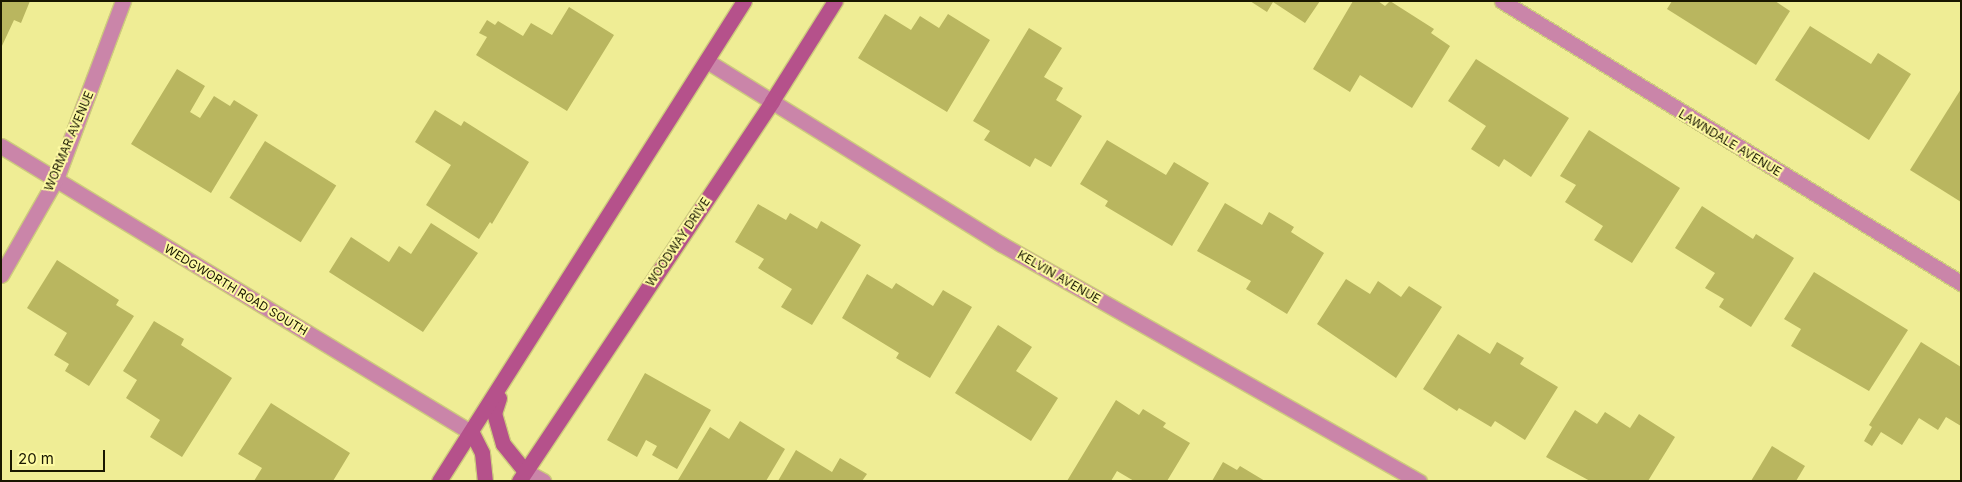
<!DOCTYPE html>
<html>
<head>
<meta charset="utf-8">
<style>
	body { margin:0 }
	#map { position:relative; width:1962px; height:482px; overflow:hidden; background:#efed95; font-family:Inter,sans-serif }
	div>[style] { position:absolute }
	.building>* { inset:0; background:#b9b65f; transform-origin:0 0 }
	.roads { filter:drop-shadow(1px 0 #cdcb7d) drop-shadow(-1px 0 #cdcb7d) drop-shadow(0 1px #cdcb7d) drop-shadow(0 -1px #cdcb7d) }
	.street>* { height:15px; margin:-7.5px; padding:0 7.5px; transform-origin:7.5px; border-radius:7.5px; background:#ca85a9 }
	.secondary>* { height:15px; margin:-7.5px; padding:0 7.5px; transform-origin:7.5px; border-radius:7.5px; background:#b5518b }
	span { translate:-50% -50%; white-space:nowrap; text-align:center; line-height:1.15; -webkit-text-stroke:4px #fdfaa2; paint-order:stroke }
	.street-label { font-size:12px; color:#191700 }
	.frame { position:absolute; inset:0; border:2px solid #191700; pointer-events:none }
	.scale { position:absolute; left:10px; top:450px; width:95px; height:22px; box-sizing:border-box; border:2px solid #191700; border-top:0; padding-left:6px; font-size:15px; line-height:18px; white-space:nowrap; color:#191700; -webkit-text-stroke:4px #fdfaa2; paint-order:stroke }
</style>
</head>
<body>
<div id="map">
	<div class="building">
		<div style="clip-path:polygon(1px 1px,30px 1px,21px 23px,14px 20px,1px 48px)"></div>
		<div style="clip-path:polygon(1250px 1px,1320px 1px,1305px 23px,1273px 2px,1267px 12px)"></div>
		<div style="clip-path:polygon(1353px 1px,1378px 1px,1385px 6px,1390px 1px,1434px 29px,1431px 33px,1450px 46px,1412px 108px,1360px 75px,1350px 92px,1313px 69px)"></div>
		<div style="clip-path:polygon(1672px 1px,1775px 1px,1790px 11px,1756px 65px,1667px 9px)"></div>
		<div style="clip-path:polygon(569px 7px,614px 35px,567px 111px,476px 55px,487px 37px,479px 33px,487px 20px,495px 25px,498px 21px,523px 36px,531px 23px,552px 35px)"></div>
		<div style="clip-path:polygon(885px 14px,911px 30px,920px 16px,939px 28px,948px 14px,990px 40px,947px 112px,858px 58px)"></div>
		<div style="clip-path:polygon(1810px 26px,1871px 64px,1878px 53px,1911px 74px,1869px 140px,1775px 80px)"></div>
		<div style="clip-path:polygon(1029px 28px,1062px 48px,1044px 77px,1063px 88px,1056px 100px,1082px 116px,1051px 167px,1035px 158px,1030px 167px,984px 140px,990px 131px,973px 121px)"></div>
		<div style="clip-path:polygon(1476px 59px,1569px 118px,1531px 177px,1504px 159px,1499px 167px,1471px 149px,1486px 126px,1448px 101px)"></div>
		<div style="clip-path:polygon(177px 69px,205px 86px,190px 112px,200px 118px,214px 96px,230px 106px,234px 100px,258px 115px,211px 193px,131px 144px)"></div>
		<div style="clip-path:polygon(1961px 89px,1961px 202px,1910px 170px)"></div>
		<div style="clip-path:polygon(435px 110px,461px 126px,464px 121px,529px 162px,492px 224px,490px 222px,479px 239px,426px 205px,451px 165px,415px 142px)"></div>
		<div style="clip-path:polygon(1589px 130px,1680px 188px,1632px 263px,1594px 240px,1603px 226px,1565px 202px,1576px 185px,1560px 176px)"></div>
		<div style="clip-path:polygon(1107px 140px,1166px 175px,1174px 162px,1209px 183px,1172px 246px,1105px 206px,1108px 201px,1080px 184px)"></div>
		<div style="left:265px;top:141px;width:84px;height:67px;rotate:32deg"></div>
		<div style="clip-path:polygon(1225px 203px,1262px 225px,1269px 212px,1294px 227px,1291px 232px,1324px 253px,1287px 314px,1246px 289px,1251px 281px,1197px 251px)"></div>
		<div style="clip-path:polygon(758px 204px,786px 220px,790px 213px,817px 229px,821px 221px,861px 245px,812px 325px,781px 307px,792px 289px,758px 268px,764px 259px,735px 242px)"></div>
		<div style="clip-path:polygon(1702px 206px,1753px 239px,1756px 234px,1794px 258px,1751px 327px,1719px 307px,1724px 299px,1705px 288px,1715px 273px,1675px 248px)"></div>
		<div style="clip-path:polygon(431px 223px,478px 253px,423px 332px,329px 272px,351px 237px,389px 262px,399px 246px,411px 254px)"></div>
		<div style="clip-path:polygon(57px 260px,119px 300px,116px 305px,134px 316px,89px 386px,65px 371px,69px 364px,54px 355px,67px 333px,27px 308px)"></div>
		<div style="clip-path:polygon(1814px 272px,1908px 330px,1869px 391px,1791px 346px,1801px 329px,1784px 319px)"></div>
		<div style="clip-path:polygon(867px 274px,892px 289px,896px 283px,933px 306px,943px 290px,972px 307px,930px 378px,896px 358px,899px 353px,842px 318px)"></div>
		<div style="clip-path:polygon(1346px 279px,1370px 294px,1378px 281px,1401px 297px,1409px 286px,1442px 307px,1396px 378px,1317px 324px)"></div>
		<div style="clip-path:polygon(154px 321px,184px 339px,181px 345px,232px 378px,182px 457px,150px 437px,160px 420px,126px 398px,137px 380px,123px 371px)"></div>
		<div style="clip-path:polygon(998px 325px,1032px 347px,1016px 371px,1058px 398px,1031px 441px,955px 393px)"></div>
		<div style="clip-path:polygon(1458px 334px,1490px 354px,1497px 342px,1524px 358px,1520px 364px,1558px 387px,1525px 440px,1495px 421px,1491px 427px,1459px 408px,1457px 411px,1423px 389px)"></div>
		<div style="clip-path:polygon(1921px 342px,1961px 367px,1961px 426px,1946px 417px,1938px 430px,1919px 418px,1902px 445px,1881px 432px,1872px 446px,1864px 441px,1872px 427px,1869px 425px)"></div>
		<div style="clip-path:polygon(645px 373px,711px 410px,677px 469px,652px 455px,657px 446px,646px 440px,637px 457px,607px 440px)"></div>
		<div style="clip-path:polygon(1116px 400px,1139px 415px,1143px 409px,1166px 423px,1163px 427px,1190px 443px,1167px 481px,1134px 481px,1117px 471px,1111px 481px,1067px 481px)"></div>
		<div style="clip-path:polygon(271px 403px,350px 453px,333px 481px,254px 481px,262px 468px,238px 454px)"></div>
		<div style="clip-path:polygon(1575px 410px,1597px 424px,1605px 412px,1630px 428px,1639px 414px,1675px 437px,1648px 481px,1590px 481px,1546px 457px)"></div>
		<div style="clip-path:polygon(740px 421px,785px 449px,766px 481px,678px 480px,710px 427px,729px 439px)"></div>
		<div style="clip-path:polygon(1772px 446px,1805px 466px,1796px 481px,1751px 481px)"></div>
		<div style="clip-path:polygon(796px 450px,832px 472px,840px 458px,867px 474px,862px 481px,778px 481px)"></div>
		<div style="clip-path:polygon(1223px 462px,1237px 470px,1240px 466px,1265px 481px,1212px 481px)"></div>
	</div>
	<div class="roads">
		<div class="street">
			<div style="left:1502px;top:1px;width:539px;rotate:31.57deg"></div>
			<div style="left:707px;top:61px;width:346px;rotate:31.9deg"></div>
			<div style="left:1001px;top:244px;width:481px;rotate:29.6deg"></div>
			<div style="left:1px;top:146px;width:552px;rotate:31.36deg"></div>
			<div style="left:1px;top:275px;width:111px;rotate:-60.2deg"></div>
			<div style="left:56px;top:179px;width:190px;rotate:-69.4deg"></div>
			<div style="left:525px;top:471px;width:21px;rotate:29deg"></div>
		</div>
		<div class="secondary">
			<div style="left:499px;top:398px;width:16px;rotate:108deg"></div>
			<div style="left:494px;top:413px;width:32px;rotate:74deg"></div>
			<div style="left:503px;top:444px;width:35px;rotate:51deg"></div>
			<div style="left:472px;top:433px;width:22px;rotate:63deg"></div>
			<div style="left:482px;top:453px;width:28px;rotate:84deg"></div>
			<div style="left:439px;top:481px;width:569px;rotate:-57.57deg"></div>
			<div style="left:519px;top:481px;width:457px;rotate:-56.3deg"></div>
			<div style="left:772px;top:101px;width:118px;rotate:-57.8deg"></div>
		</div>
	</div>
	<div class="street-label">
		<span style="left:69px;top:141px;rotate:-67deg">WORMAR AVENUE</span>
		<span style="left:1730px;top:143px;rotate:31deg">LAWNDALE AVENUE</span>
		<span style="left:678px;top:242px;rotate:-56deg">WOODWAY DRIVE</span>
		<span style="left:1059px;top:277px;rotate:30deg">KELVIN AVENUE</span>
		<span style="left:236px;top:290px;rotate:31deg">WEDGWORTH ROAD SOUTH</span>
	</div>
	<div class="frame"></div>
	<div class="scale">20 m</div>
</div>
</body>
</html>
